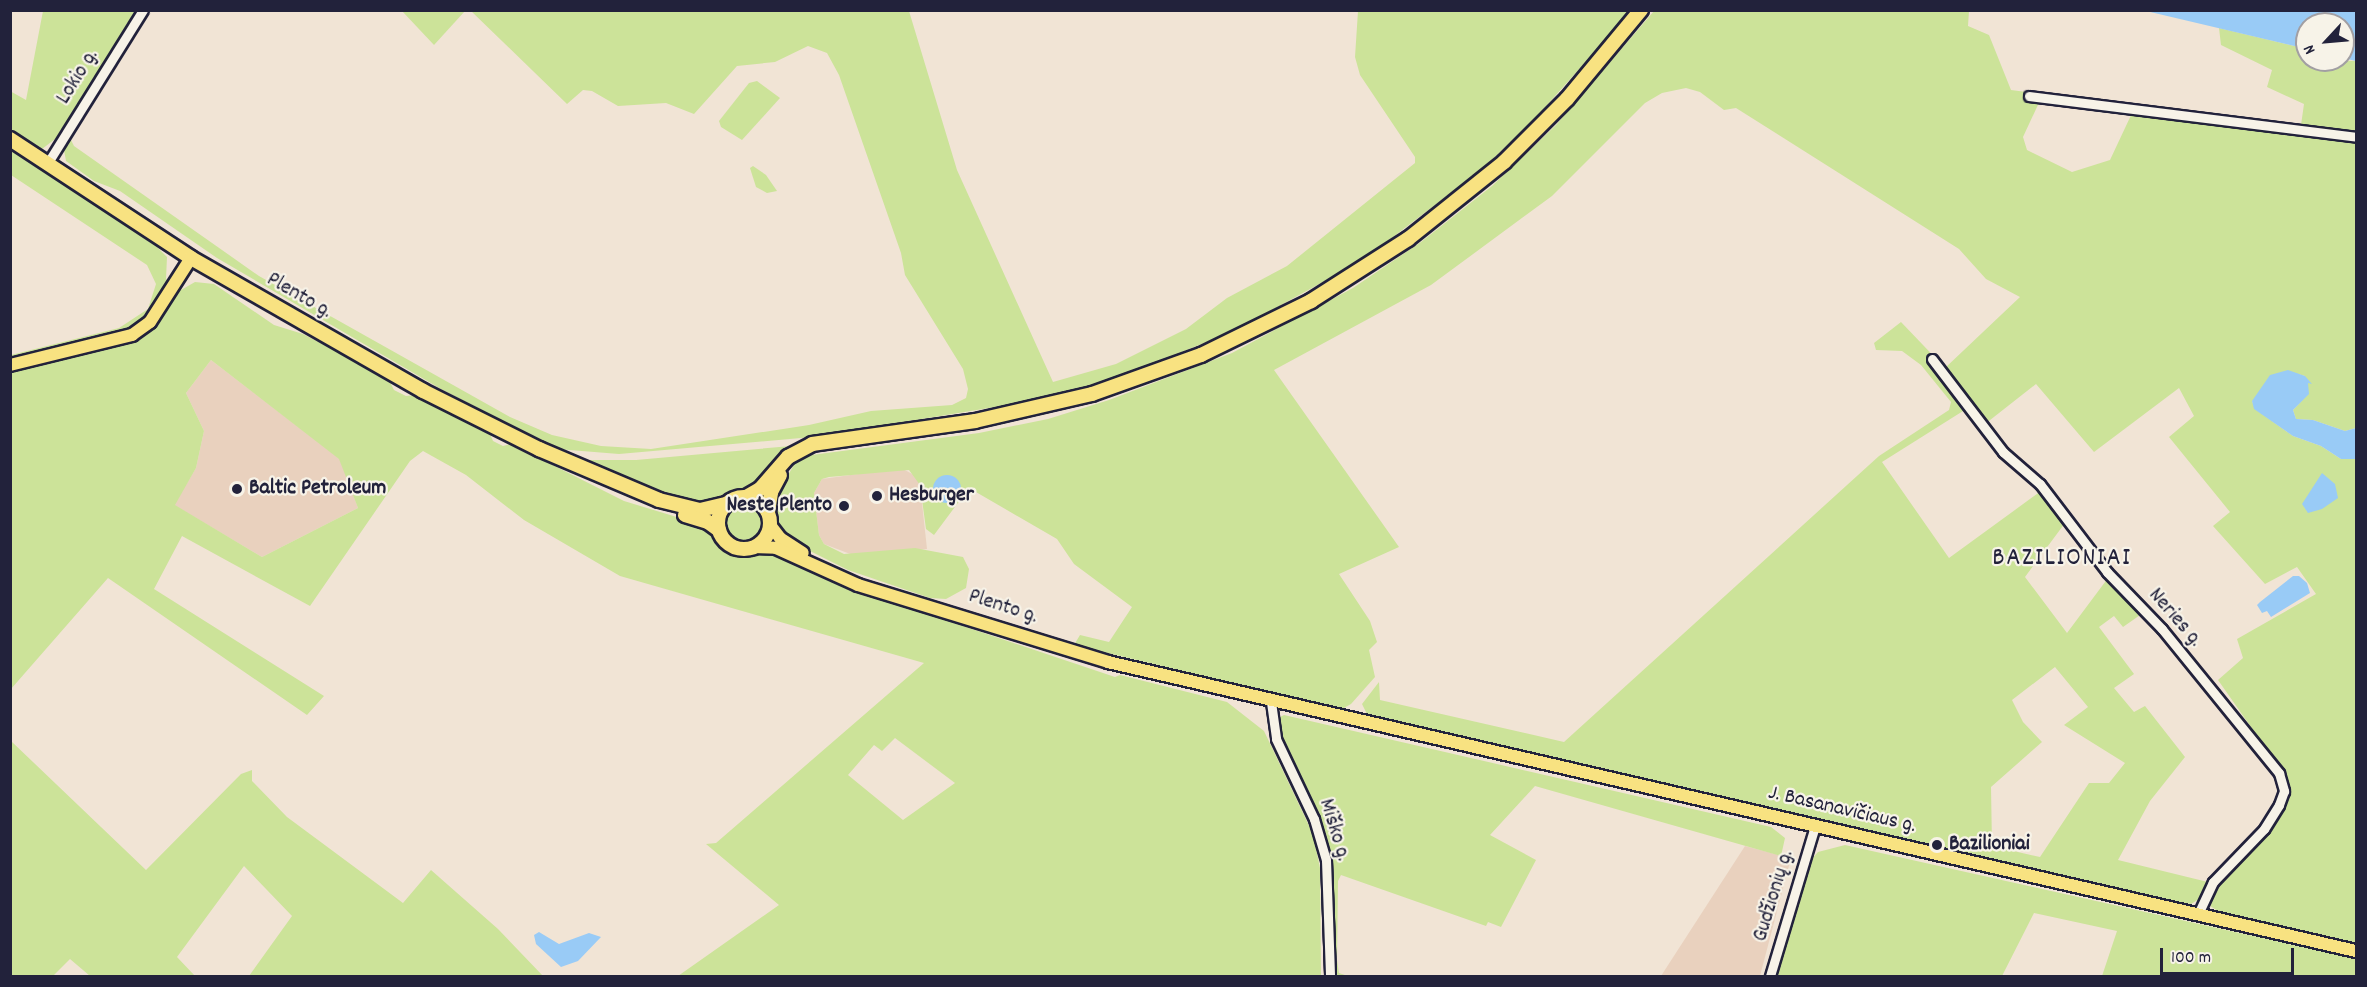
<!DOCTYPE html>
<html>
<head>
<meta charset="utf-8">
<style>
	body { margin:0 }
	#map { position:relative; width:2367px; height:987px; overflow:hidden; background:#f1e4d5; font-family:Dekko,sans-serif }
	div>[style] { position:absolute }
	.built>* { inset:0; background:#e9d1be }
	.green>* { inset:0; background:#cce399 }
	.round { border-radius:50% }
	.water>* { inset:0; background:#99cbf6 }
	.roads { filter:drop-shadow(2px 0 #22223b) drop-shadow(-2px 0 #22223b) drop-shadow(0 2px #22223b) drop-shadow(0 -2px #22223b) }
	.minor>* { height:9px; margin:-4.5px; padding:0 4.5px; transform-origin:4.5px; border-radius:4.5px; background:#f7f3e8 }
	.major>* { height:12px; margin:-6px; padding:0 6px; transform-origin:6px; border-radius:6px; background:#f8e281 }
	.highway>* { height:14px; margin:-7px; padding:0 7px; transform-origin:7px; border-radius:7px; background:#f8e281 }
	.highway>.ring { margin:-7px; padding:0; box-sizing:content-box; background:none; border:14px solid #f8e281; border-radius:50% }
	.dots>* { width:16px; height:16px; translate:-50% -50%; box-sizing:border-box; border:3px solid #f7f3e8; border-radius:50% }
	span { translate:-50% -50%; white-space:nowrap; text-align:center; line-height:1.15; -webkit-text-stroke:4.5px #f7f3e8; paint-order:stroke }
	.street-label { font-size:22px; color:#22223b }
	.poi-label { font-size:22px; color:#22223b; font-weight:700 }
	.left { translate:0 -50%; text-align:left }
	.right { translate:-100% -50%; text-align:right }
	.quarter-label { font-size:26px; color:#22223b; letter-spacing:1.5px }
	.frame { position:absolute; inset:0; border:12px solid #22223b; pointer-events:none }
	.north { position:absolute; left:2295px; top:12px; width:60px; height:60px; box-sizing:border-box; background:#f7f3e8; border:2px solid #a29fa3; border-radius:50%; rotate:244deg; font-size:16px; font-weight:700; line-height:24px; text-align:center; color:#22223b }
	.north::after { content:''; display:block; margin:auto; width:21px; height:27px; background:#22223b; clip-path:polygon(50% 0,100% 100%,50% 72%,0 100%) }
	.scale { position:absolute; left:2160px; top:948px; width:134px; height:27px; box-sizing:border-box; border:3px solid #22223b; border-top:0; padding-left:8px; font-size:18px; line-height:21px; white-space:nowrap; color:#22223b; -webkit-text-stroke:4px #f7f3e8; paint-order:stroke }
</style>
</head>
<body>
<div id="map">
	<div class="built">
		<div style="clip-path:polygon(211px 360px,340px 459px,358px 508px,262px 557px,174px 505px,196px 468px,204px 431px,186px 393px)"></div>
		<div style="clip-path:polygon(901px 468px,916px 476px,920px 485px,927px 549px,853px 555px,824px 544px,819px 535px,814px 493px,822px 479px)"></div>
		<div style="clip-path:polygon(1745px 846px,1791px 858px,1760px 976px,1661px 976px)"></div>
	</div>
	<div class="green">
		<div style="clip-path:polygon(43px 11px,138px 11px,59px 136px,42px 149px,11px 130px,10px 91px,26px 100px)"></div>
		<div style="clip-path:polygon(402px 11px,465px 11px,434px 45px)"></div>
		<div style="clip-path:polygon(471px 11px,909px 11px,957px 170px,1053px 382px,1116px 364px,1186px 329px,1227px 298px,1287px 266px,1415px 163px,1415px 157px,1360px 75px,1355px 57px,1358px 11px,1631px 11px,1531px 123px,1482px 169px,1363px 260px,1232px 332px,1113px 379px,1032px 401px,812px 437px,619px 454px,557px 449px,441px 389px,217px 258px,120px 191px,94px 181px,66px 161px,64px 150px,70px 138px,74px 146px,259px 276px,510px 417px,552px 435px,601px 446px,651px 449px,809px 425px,871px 411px,952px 405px,966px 398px,968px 389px,963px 369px,905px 275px,901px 253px,839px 75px,827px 53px,808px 46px,775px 62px,737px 66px,694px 114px,666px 103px,618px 106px,592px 91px,583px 90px,567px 104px)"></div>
		<div style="clip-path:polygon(evenodd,1654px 11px,1969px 11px,1968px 26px,1989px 35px,2011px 90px,2043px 94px,2023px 137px,2027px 150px,2072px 172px,2110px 160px,2133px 111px,2356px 140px,2356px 428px,2345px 431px,2313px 420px,2296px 419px,2293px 410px,2308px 394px,2305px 376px,2298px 374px,2252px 401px,2255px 409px,2293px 436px,2321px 446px,2341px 459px,2356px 459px,2356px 943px,2221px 913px,2199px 899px,2191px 904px,2177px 902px,1367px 714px,1362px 704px,1379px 682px,1380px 700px,1564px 742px,1879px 456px,1949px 410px,1951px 402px,1921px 365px,1902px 351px,1876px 350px,1874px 343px,1901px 322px,1945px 368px,2020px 297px,1986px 279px,1959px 249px,1736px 108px,1724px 110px,1700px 92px,1686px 88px,1662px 93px,1645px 103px,1552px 196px,1431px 285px,1274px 370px,1399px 547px,1339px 574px,1370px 621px,1377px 642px,1369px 650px,1375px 677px,1351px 704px,1342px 709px,1074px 645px,1080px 635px,1109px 642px,1132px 607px,1074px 564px,1057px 539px,969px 488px,934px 535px,926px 529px,920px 485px,909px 470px,829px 477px,822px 479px,814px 493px,819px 535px,824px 544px,844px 554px,915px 548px,963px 557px,969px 569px,966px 588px,946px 599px,930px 598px,848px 570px,788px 540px,777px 526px,775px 498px,795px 463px,804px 456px,979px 433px,1048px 419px,1109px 400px,1232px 353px,1353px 288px,1421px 242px,1492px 186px,1556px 125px,1654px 11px,2036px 384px,2094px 452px,2179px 388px,2194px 416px,2169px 437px,2230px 512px,2213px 526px,2265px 584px,2297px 567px,2316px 594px,2237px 639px,2243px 658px,2218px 680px,2286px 777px,2288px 793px,2282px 810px,2261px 840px,2216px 884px,2118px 860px,2150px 801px,2185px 757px,2145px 706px,2134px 712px,2114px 688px,2134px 674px,2099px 627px,2114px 616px,2123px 627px,2143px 613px,2108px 578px,2067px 633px,2025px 577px,2065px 523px,2041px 491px,1949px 558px,1882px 462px,1971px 406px,1985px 424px,2036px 384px,1654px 11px,2055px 667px,2088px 707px,2064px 725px,2125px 763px,2109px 783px,2089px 783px,2040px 857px,1992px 846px,1991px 787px,2042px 742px,2023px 722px,2012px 700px,2055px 667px)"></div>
		<div style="clip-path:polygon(2219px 28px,2307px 49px,2307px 60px,2356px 61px,2356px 134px,2301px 125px,2304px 104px,2267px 87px,2272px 70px,2221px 45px)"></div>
		<div style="clip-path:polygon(757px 81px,780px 98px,742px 140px,721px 127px,719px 121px,749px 83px)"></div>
		<div style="clip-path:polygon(evenodd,11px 148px,157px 247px,167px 257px,166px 279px,181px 290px,195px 282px,214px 284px,274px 325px,303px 334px,388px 378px,394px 390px,406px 396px,416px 395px,490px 434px,493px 441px,503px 446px,511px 444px,624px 501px,703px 525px,725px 549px,735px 554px,761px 550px,778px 553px,832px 582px,1115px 677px,1120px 675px,1227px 702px,1264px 731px,1313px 834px,1320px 868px,1321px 976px,678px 976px,779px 905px,706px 844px,716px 843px,924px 663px,620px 576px,524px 520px,466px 475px,423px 451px,410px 461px,310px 606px,182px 536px,154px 589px,324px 696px,307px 715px,108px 578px,11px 689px,11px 355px,119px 328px,148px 309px,156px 284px,147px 265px,11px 175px,11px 148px,211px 360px,339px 459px,358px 508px,262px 557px,175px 505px,196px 468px,204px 431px,186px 393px,211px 360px,11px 148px,895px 738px,955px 783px,903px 820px,848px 775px,874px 745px,882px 751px,895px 738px)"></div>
		<div style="clip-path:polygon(753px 166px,766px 175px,777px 191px,767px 193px,756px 187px,750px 168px)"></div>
		<div style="clip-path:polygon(791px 446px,748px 490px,738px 490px,718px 502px,702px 506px,648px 491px,577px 460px,636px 460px)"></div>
		<div class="round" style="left:725px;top:504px;width:36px;height:36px"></div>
		<div style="clip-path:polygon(1284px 715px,1771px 827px,1785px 838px,1781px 856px,1535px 786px,1490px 835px,1536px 860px,1501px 927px,1488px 922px,1486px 926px,1341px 875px,1338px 881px,1337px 960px,1339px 973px,1348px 976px,1335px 976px,1335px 918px,1327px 842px,1279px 734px,1278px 718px)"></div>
		<div style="clip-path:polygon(11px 741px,146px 870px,241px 774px,252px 770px,252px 781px,287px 817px,403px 903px,431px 870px,498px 929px,543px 976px,249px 976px,292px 916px,244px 866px,177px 957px,195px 976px,90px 976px,70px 959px,53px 976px,11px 976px)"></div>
		<div style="clip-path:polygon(1845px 845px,2356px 959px,2356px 976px,2102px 976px,2117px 931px,2034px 913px,2002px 976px,1777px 976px,1810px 861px,1818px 852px)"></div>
	</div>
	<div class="water">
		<div style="clip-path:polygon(2146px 11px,2356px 11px,2356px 61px,2343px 58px,2343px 24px,2307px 24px,2307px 49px)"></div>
		<div style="clip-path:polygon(2288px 370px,2305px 376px,2312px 384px,2308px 383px,2309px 394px,2293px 410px,2296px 419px,2313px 420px,2345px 431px,2356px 428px,2356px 459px,2341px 459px,2321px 446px,2293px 436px,2254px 409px,2252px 401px,2270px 375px)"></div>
		<div style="clip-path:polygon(2322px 473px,2335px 484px,2338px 498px,2322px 509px,2308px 513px,2302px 504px)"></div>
		<div class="round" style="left:933px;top:475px;width:28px;height:28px"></div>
		<div style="clip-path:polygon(2293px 576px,2299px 576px,2307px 583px,2310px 593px,2271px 617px,2267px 611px,2262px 613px,2257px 605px,2260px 602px)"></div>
		<div style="clip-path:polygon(539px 932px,559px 944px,589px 933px,601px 937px,578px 961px,561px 967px,536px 944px,534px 935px)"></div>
	</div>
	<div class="roads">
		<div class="minor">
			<div style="left:2029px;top:96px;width:330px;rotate:7.1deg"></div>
			<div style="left:47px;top:164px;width:181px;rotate:-58.1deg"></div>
			<div style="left:1932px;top:359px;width:117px;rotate:52.6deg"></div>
			<div style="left:2003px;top:452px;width:49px;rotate:40.9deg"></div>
			<div style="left:2040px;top:484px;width:111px;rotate:52.7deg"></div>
			<div style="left:2107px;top:572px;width:79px;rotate:46deg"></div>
			<div style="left:2162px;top:629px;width:186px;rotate:50.9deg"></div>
			<div style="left:2279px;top:773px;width:19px;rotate:74deg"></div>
			<div style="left:2284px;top:791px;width:15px;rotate:110deg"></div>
			<div style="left:2279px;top:805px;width:28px;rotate:122deg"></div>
			<div style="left:2264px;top:829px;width:74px;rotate:133.9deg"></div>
			<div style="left:2213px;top:882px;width:35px;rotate:115deg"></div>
			<div style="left:1271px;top:702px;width:37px;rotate:82deg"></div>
			<div style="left:1276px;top:739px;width:89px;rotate:64.6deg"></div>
			<div style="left:1314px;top:819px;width:43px;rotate:73.7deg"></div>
			<div style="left:1326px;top:860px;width:116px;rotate:88deg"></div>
			<div style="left:1770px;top:976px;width:157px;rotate:-73.3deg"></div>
		</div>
		<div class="major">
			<div style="left:10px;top:365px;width:126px;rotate:-13.8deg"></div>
			<div style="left:132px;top:335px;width:22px;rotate:-36deg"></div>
			<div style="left:150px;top:322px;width:76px;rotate:-57.4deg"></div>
			<div style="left:770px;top:525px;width:16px;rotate:52deg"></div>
			<div style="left:780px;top:538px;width:27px;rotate:33deg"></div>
			<div style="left:753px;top:547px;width:23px;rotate:2deg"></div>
			<div style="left:776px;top:548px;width:90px;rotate:24.3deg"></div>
			<div style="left:858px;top:585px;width:262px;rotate:17.1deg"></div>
			<div style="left:1108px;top:662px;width:1281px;rotate:13.04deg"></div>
		</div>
		<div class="highway">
			<div style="left:10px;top:139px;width:217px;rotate:33.3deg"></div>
			<div style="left:191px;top:258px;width:267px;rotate:29.8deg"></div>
			<div style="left:423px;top:391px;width:130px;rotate:26.6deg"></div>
			<div style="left:539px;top:449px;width:130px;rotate:23deg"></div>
			<div style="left:659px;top:500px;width:42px;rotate:13.7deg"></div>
			<div style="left:700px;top:510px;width:26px;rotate:-13deg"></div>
			<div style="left:746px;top:497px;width:16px;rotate:-30deg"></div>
			<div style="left:760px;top:489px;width:43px;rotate:-48.8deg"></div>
			<div style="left:788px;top:457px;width:27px;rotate:-28deg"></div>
			<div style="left:812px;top:444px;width:165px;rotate:-8deg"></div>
			<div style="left:975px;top:421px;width:120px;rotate:-13deg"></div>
			<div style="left:1092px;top:394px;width:116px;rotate:-19.7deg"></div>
			<div style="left:1201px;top:355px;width:123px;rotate:-26.1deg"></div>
			<div style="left:1311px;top:301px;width:115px;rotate:-32.6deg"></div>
			<div style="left:1408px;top:239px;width:123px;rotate:-38.7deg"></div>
			<div style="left:1504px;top:162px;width:89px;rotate:-45deg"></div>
			<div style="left:1567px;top:99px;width:116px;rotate:-50.3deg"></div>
			<div class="ring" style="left:718px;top:497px;width:38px;height:38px"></div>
			<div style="left:768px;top:512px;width:20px;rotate:-81deg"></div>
			<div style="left:771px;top:492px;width:19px;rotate:-62deg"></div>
			<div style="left:685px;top:515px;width:24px;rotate:17deg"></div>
			<div style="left:708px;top:522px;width:14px;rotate:36deg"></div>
		</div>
	</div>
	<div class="dots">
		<div style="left:237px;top:489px;background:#22223b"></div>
		<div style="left:877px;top:496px;background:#22223b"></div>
		<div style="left:844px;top:506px;background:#22223b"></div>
		<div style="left:1937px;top:845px;background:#22223b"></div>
	</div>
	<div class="street-label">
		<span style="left:78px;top:77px;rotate:-58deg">Lokio g.</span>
		<span style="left:299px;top:296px;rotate:30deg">Plento g.</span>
		<span style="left:1003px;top:607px;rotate:18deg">Plento g.</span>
		<span style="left:2175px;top:618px;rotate:49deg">Neries g.</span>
		<span style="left:1842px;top:810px;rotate:13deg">J. Basanavičiaus g.</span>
		<span style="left:1334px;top:830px;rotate:73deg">Miško g.</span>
		<span style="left:1774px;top:896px;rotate:-73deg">Gudžionių g.</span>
	</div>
	<div class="poi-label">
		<span class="left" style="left:249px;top:489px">Baltic Petroleum</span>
		<span class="left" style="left:889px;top:496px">Hesburger</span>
		<span class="right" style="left:832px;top:506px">Neste Plento</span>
		<span class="left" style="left:1949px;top:845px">Bazilioniai</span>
	</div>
	<div class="quarter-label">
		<span style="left:2062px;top:559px">BAZILIONIAI</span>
	</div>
	<div class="frame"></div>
	<div class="north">N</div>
	<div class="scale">100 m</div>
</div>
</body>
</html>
